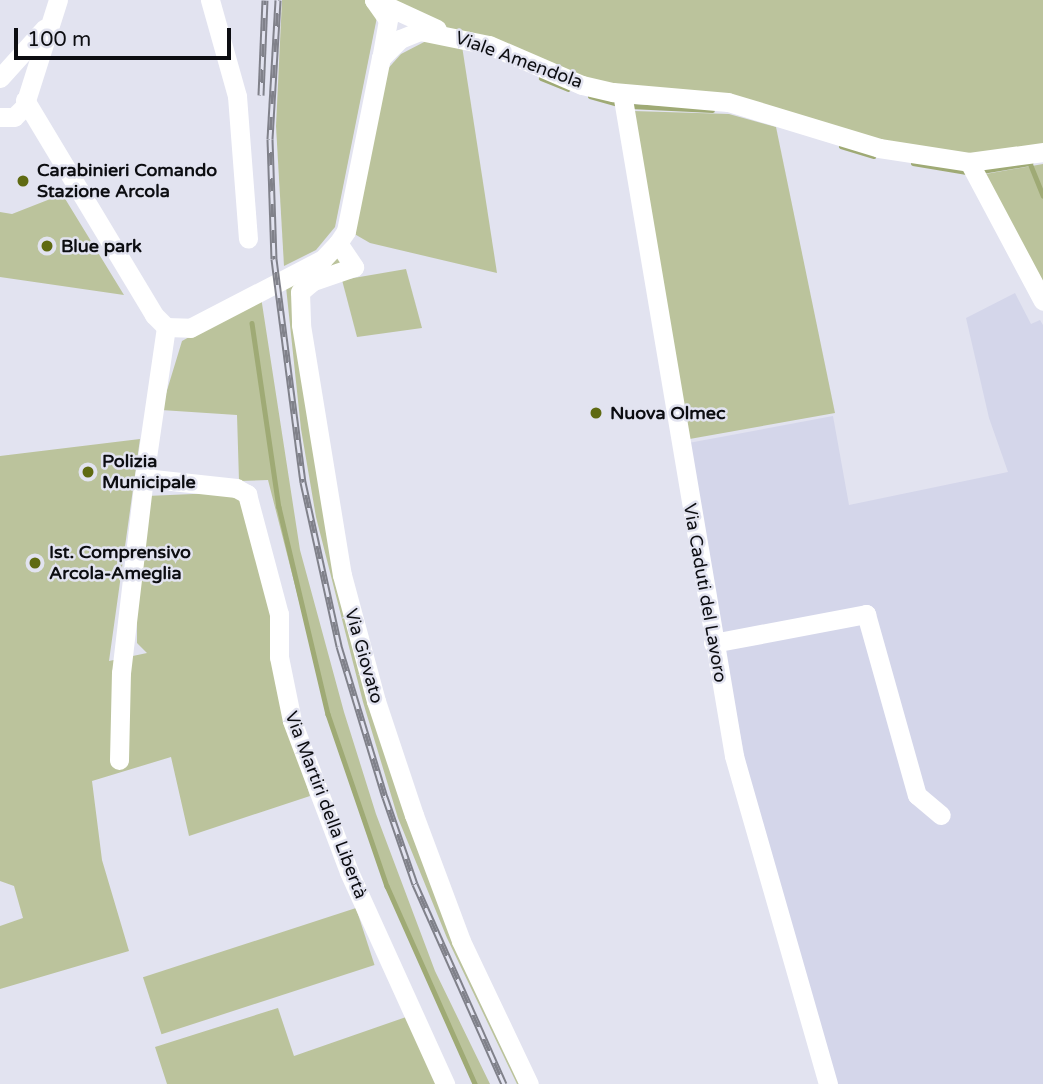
<!DOCTYPE html>
<html>
<head>
<meta charset="utf-8">
<style>
	body { margin:0 }
	#map { position:relative; width:1043px; height:1084px; overflow:hidden; background:#e2e3f0; font-family:"Varela Round",sans-serif }
	div>[style] { position:absolute }
	.built>* { inset:0; background:#d4d6ea }
	.green>* { inset:0; background:#bbc39c; transform-origin:0 0 }
	.stream>* { height:4.5px; margin:-2.25px; padding:0 2.25px; transform-origin:2.25px; border-radius:2.25px; background:#9faa75 }
	.minor>* { height:19px; margin:-9.5px; padding:0 9.5px; transform-origin:9.5px; border-radius:9.5px; background:#fff }
	.rail>* { height:7px; margin-top:-3.5px; transform-origin:0; background:repeating-linear-gradient(90deg,#e2e3f0 0 13px,#80818a 0 26px); box-sizing:border-box; border-block:2px solid #80818a }
	.dots>* { width:19px; height:19px; translate:-50% -50%; box-sizing:border-box; border:4px solid #e2e3f0; border-radius:50% }
	span { translate:-50% -50%; white-space:nowrap; text-align:center; line-height:1.15; -webkit-text-stroke:5px #e2e3f0; paint-order:stroke }
	.street-label { font-size:18px; color:#0c0d11 }
	.poi-label { font-size:18px; color:#0c0d11; font-weight:700 }
	.left { translate:0 -50%; text-align:left }
	.scale { position:absolute; left:14px; top:28px; width:217px; height:32px; box-sizing:border-box; border:4px solid #0c0d11; border-top:0; padding-left:9px; font-size:21px; line-height:24px; white-space:nowrap; color:#0c0d11; -webkit-text-stroke:5px #e2e3f0; paint-order:stroke }
</style>
</head>
<body>
<div id="map">
	<div class="built">
		<div style="clip-path:polygon(1015px 293px,1031px 324px,1040px 320px,1043px 325px,1043px 1084px,835px 1084px,761px 840px,683px 444px,833px 416px,849px 505px,1008px 472px,989px 418px,966px 318px)"></div>
	</div>
	<div class="green">
		<div style="clip-path:polygon(282px 0,366px 0,377px 17px,335px 227px,316px 250px,284px 266px,276px 126px)"></div>
		<div style="clip-path:polygon(379px 0,1043px 0,1043px 150px,1017px 155px,908px 151px,768px 108px,613px 90px,448px 32px)"></div>
		<div style="clip-path:polygon(428px 40px,462px 46px,497px 273px,370px 243px,351px 232px,384px 73px,401px 54px)"></div>
		<div style="clip-path:polygon(633px 111px,729px 114px,776px 127px,835px 413px,684px 440px)"></div>
		<div style="clip-path:polygon(1043px 164px,1043px 293px,980px 175px)"></div>
		<div style="clip-path:polygon(63px 194px,64px 197px,124px 295px,0 277px,0 212px,12px 214px)"></div>
		<div style="clip-path:polygon(338px 255px,348px 261px,298px 290px,355px 640px,525px 1084px,517px 1084px,447px 938px,398px 818px,363px 702px,316px 517px,301px 429px,286px 287px)"></div>
		<div style="clip-path:polygon(406px 269px,422px 328px,357px 337px,342px 280px)"></div>
		<div style="clip-path:polygon(261px 297px,300px 550px,344px 712px,376px 814px,435px 971px,490px 1084px,475px 1084px,387px 886px,328px 714px,268px 480px,239px 481px,237px 415px,161px 410px,182px 341px)"></div>
		<div style="clip-path:polygon(140px 439px,109px 661px,147px 653px,137px 643px,137px 598px,147px 496px,239px 492px,263px 562px,282px 702px,310px 796px,189px 836px,171px 757px,92px 781px,102px 860px,129px 951px,0 989px,0 926px,23px 918px,14px 886px,0 881px,0 456px)"></div>
		<div style="left:356px;top:908px;width:60px;height:224px;rotate:72deg"></div>
		<div style="clip-path:polygon(278px 1008px,294px 1056px,409px 1016px,441px 1084px,167px 1084px,155px 1047px)"></div>
	</div>
	<div class="stream">
		<div style="left:541px;top:78px;width:29px;rotate:22deg"></div>
		<div style="left:590px;top:96px;width:29px;rotate:16deg"></div>
		<div style="left:630px;top:106px;width:82px;rotate:2.8deg"></div>
		<div style="left:841px;top:146px;width:34px;rotate:17deg"></div>
		<div style="left:913px;top:163px;width:54px;rotate:9.6deg"></div>
		<div style="left:982px;top:171px;width:49px;rotate:-9.5deg"></div>
		<div style="left:1030px;top:163px;width:35px;rotate:68deg"></div>
		<div style="left:252px;top:323px;width:186px;rotate:81.7deg"></div>
		<div style="left:279px;top:507px;width:213px;rotate:76.7deg"></div>
		<div style="left:328px;top:714px;width:182px;rotate:71.1deg"></div>
		<div style="left:387px;top:886px;width:217px;rotate:66deg"></div>
	</div>
	<div class="minor">
		<div style="left:210px;top:0;width:100px;rotate:74.3deg"></div>
		<div style="left:237px;top:96px;width:143px;rotate:85.6deg"></div>
		<div style="left:374px;top:0;width:69px;rotate:24.7deg"></div>
		<div style="left:374px;top:0;width:24px;rotate:55deg"></div>
		<div style="left:388px;top:20px;width:39px;rotate:100deg"></div>
		<div style="left:0;top:78px;width:67px;rotate:-48deg"></div>
		<div style="left:622px;top:93px;width:672px;rotate:80.41deg"></div>
		<div style="left:734px;top:756px;width:341px;rotate:74deg"></div>
		<div style="left:25px;top:100px;width:251px;rotate:59deg"></div>
		<div style="left:154px;top:315px;width:17px;rotate:45deg"></div>
		<div style="left:0;top:117px;width:14px"></div>
		<div style="left:14px;top:117px;width:14px;rotate:-45deg"></div>
		<div style="left:24px;top:107px;width:112px;rotate:-72.4deg"></div>
		<div style="left:969px;top:162px;width:157px;rotate:62deg"></div>
		<div style="left:338px;top:243px;width:29px;rotate:56deg"></div>
		<div style="left:354px;top:267px;width:43px;rotate:161.1deg"></div>
		<div style="left:313px;top:281px;width:17px;rotate:140deg"></div>
		<div style="left:300px;top:292px;width:33px;rotate:88deg"></div>
		<div style="left:301px;top:325px;width:253px;rotate:80.7deg"></div>
		<div style="left:342px;top:575px;width:131px;rotate:74.9deg"></div>
		<div style="left:376px;top:701px;width:120px;rotate:71.6deg"></div>
		<div style="left:414px;top:815px;width:134px;rotate:69.5deg"></div>
		<div style="left:461px;top:941px;width:158px;rotate:64.6deg"></div>
		<div style="left:166px;top:327px;width:24px;rotate:2deg"></div>
		<div style="left:190px;top:328px;width:150px;rotate:-27.4deg"></div>
		<div style="left:323px;top:259px;width:22px;rotate:-47deg"></div>
		<div style="left:338px;top:243px;width:14px;rotate:-56deg"></div>
		<div style="left:346px;top:231px;width:177px;rotate:-78.6deg"></div>
		<div style="left:381px;top:58px;width:27px;rotate:-45deg"></div>
		<div style="left:400px;top:39px;width:22px;rotate:-22deg"></div>
		<div style="left:420px;top:31px;width:70px;rotate:11.5deg"></div>
		<div style="left:489px;top:45px;width:101px;rotate:23.3deg"></div>
		<div style="left:582px;top:85px;width:32px;rotate:13deg"></div>
		<div style="left:613px;top:92px;width:115px;rotate:5deg"></div>
		<div style="left:728px;top:102px;width:158px;rotate:16.9deg"></div>
		<div style="left:879px;top:148px;width:91px;rotate:8.8deg"></div>
		<div style="left:969px;top:162px;width:75px;rotate:-7.7deg"></div>
		<div style="left:166px;top:327px;width:153px;rotate:98.3deg"></div>
		<div style="left:144px;top:478px;width:93px;rotate:6.2deg"></div>
		<div style="left:236px;top:488px;width:13px;rotate:29deg"></div>
		<div style="left:247px;top:494px;width:124px;rotate:75.1deg"></div>
		<div style="left:279px;top:614px;width:43px;rotate:90deg"></div>
		<div style="left:279px;top:657px;width:65px;rotate:78.5deg"></div>
		<div style="left:292px;top:721px;width:161px;rotate:69.3deg"></div>
		<div style="left:349px;top:872px;width:233px;rotate:65.6deg"></div>
		<div style="left:713px;top:643px;width:156px;rotate:-10.7deg"></div>
		<div style="left:866px;top:614px;width:188px;rotate:74.3deg"></div>
		<div style="left:917px;top:795px;width:31px;rotate:40deg"></div>
		<div style="left:119px;top:760px;width:87px;rotate:-88.7deg"></div>
		<div style="left:121px;top:673px;width:196px;rotate:-83.3deg"></div>
	</div>
	<div class="rail">
		<div style="left:278px;top:0;width:139px;rotate:93.3deg"></div>
		<div style="left:270px;top:139px;width:120px;rotate:88.1deg"></div>
		<div style="left:274px;top:259px;width:225px;rotate:82.6deg"></div>
		<div style="left:303px;top:482px;width:168px;rotate:77.6deg"></div>
		<div style="left:339px;top:646px;width:158px;rotate:73.1deg"></div>
		<div style="left:385px;top:797px;width:92px;rotate:71deg"></div>
		<div style="left:415px;top:884px;width:219px;rotate:66deg"></div>
		<div style="left:261px;top:95px;width:95px;rotate:-87.6deg"></div>
	</div>
	<div class="dots">
		<div style="left:23px;top:181px;background:#5f6a12"></div>
		<div style="left:47px;top:246px;background:#5f6a12"></div>
		<div style="left:596px;top:413px;background:#5f6a12"></div>
		<div style="left:88px;top:472px;background:#5f6a12"></div>
		<div style="left:35px;top:563px;background:#5f6a12"></div>
	</div>
	<div class="street-label">
		<span style="left:519px;top:60px;rotate:20deg">Viale Amendola</span>
		<span style="left:705px;top:593px;rotate:80deg">Via Caduti del Lavoro</span>
		<span style="left:364px;top:656px;rotate:74deg">Via Giovato</span>
		<span style="left:326px;top:805px;rotate:69deg">Via Martiri della Libertà</span>
	</div>
	<div class="poi-label">
		<span class="left" style="left:37px;top:181px">Carabinieri Comando<br>Stazione Arcola</span>
		<span class="left" style="left:61px;top:246px">Blue park</span>
		<span class="left" style="left:610px;top:413px">Nuova Olmec</span>
		<span class="left" style="left:102px;top:472px">Polizia<br>Municipale</span>
		<span class="left" style="left:49px;top:563px">Ist. Comprensivo<br>Arcola-Ameglia</span>
	</div>
	<div class="scale">100 m</div>
</div>
</body>
</html>
